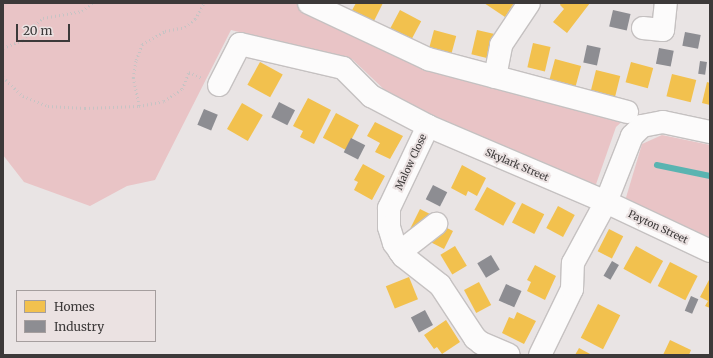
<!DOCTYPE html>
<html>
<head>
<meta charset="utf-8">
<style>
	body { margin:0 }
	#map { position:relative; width:713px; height:358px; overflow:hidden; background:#e9e4e4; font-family:Merriweather,serif }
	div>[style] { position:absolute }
	.green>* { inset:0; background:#e9c4c6 }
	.homes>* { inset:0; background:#f2c14e; transform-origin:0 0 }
	.industry>* { inset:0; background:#8d8d92; transform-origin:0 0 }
	.stream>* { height:5.5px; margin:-2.75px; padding:0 2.75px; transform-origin:2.75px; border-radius:2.75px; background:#5ab4b1 }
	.path>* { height:2.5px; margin-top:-1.25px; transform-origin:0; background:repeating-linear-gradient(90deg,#c6c4c4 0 1px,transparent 0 4px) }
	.roads { filter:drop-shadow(1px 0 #c5c1c1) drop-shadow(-1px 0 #c5c1c1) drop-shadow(0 1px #c5c1c1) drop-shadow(0 -1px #c5c1c1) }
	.minor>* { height:22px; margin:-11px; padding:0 11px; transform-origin:11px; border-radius:11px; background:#fcfbfb }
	span { translate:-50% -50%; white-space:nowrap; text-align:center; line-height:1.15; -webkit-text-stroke:4px #ebe2e2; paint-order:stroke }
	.street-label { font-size:10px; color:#3c3939 }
	.frame { position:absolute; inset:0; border:4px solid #3c3939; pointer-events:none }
	.legend { position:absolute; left:16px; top:290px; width:140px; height:52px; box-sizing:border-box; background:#ebe2e2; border:1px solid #a59e9e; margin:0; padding:5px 7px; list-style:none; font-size:12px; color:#3c3939 }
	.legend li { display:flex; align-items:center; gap:8px; height:20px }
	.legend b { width:20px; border:1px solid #a59e9e }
	.scale { position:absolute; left:16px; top:24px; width:54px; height:18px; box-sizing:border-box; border:2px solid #3c3939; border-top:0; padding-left:5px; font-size:12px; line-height:14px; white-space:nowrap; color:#3c3939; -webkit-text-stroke:3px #ebe2e2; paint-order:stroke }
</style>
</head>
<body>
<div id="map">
	<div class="green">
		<div style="clip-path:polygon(3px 3px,294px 3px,460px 73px,628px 116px,616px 127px,594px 190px,390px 95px,352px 59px,231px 30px,155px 180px,127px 186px,90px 206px,24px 182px,3px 155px)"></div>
		<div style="clip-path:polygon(662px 135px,710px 145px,710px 240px,625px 201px,642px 144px)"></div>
	</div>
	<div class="homes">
		<div style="clip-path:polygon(356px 3px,383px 3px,373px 23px,351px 12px)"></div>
		<div style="clip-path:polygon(484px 3px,514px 3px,505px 17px)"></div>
		<div style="clip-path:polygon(561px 3px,590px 3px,567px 33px,553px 22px,564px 9px,560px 5px)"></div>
		<div style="left:400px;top:10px;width:24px;height:21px;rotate:28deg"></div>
		<div style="left:434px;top:30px;width:23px;height:20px;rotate:15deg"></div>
		<div style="left:477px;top:30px;width:18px;height:25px;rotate:13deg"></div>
		<div style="left:533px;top:43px;width:18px;height:25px;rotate:13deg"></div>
		<div style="left:555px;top:59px;width:27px;height:21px;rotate:15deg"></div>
		<div style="left:260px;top:62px;width:26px;height:26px;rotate:29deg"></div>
		<div style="left:631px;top:62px;width:23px;height:21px;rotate:15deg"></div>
		<div style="left:596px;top:70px;width:25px;height:25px;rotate:14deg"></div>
		<div style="left:672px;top:74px;width:25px;height:23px;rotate:14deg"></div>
		<div style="clip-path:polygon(707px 82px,710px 83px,710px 105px,702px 103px)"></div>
		<div style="clip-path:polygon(308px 98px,331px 110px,314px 144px,300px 137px,303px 131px,293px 126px)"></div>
		<div style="left:242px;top:103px;width:24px;height:30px;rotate:30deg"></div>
		<div style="left:336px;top:113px;width:26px;height:28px;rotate:28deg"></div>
		<div style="clip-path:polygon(375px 122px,403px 136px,390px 159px,375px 152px,380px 143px,367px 136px)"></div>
		<div style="clip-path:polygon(363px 164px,385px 176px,372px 200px,354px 190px,358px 182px,354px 180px)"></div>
		<div style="clip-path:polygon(462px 165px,486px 178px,477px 196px,468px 191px,466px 196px,451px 188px)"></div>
		<div style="left:487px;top:187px;width:33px;height:26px;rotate:29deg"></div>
		<div style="left:522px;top:203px;width:25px;height:22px;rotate:27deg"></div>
		<div style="left:558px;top:206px;width:19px;height:25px;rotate:28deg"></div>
		<div style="clip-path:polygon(420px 209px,436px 217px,443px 226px,453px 231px,444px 249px,409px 231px)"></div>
		<div style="left:609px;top:229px;width:16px;height:25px;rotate:27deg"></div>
		<div style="left:455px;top:246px;width:23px;height:17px;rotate:59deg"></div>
		<div style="left:636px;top:246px;width:31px;height:26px;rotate:29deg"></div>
		<div style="left:670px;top:262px;width:31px;height:27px;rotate:27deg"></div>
		<div style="clip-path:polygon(535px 265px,556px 276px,545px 300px,527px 291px,531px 282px,527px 280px)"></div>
		<div style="left:409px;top:277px;width:24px;height:25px;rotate:68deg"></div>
		<div style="clip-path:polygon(710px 278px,710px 308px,705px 306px,708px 301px,700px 297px)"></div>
		<div style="left:479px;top:282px;width:26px;height:17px;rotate:62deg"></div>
		<div style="left:598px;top:304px;width:25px;height:38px;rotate:27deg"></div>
		<div style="clip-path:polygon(517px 312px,536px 321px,524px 344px,502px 333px,509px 317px,514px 319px)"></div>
		<div style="clip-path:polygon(446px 320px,460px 342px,442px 354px,437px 347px,434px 349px,424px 335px)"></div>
		<div style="clip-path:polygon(670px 340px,691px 350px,689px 355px,663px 355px)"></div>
		<div style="clip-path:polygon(579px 348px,592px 355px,575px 355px)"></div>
	</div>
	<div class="industry">
		<div style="left:613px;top:10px;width:18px;height:17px;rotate:13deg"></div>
		<div style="left:685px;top:32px;width:16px;height:14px;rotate:11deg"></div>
		<div style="left:587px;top:45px;width:14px;height:18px;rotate:12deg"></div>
		<div style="left:659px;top:48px;width:15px;height:16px;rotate:11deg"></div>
		<div style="left:700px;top:61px;width:7px;height:13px;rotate:8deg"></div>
		<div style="left:279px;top:102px;width:18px;height:17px;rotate:27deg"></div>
		<div style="left:204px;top:109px;width:15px;height:17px;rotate:23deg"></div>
		<div style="left:351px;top:138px;width:16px;height:16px;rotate:27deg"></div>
		<div style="left:433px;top:185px;width:16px;height:16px;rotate:27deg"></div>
		<div style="left:491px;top:255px;width:17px;height:16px;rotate:59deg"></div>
		<div style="left:612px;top:261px;width:8px;height:17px;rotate:30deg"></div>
		<div style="left:506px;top:284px;width:17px;height:18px;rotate:24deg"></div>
		<div style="left:691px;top:296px;width:8px;height:16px;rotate:23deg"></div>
		<div style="left:425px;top:310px;width:17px;height:16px;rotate:62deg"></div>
	</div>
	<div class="stream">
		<div style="left:657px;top:165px;width:54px;rotate:11.7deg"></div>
	</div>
	<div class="path">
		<div style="left:3px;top:48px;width:22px;rotate:-22deg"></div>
		<div style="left:23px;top:40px;width:19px;rotate:-54deg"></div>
		<div style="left:34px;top:25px;width:11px;rotate:-38deg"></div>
		<div style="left:43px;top:18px;width:40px;rotate:-10deg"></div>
		<div style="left:82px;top:11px;width:13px;rotate:-39deg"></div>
		<div style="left:3px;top:77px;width:28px;rotate:44deg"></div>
		<div style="left:23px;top:96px;width:27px;rotate:22deg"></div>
		<div style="left:48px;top:106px;width:37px;rotate:3deg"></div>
		<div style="left:85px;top:108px;width:54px;rotate:-2.1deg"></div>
		<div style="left:139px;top:106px;width:25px;rotate:-11deg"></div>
		<div style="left:164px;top:101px;width:22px;rotate:-34deg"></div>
		<div style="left:182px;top:89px;width:18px;rotate:-68deg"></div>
		<div style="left:189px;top:72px;width:14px;rotate:25deg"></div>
		<div style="left:139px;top:106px;width:29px;rotate:-102deg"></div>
		<div style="left:133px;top:78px;width:18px;rotate:-81deg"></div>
		<div style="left:136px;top:60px;width:17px;rotate:-69deg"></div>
		<div style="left:142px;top:44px;width:26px;rotate:-29deg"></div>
		<div style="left:165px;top:31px;width:20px;rotate:-11deg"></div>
		<div style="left:185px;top:27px;width:13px;rotate:-39deg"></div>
		<div style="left:195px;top:19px;width:18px;rotate:-61deg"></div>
	</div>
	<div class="roads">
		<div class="minor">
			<div style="left:309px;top:3px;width:132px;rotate:25.2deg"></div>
			<div style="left:428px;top:59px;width:206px;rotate:14.9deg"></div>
			<div style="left:643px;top:28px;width:20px;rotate:6deg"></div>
			<div style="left:663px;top:30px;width:27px;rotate:-84deg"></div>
			<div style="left:495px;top:77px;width:33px;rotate:-79deg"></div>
			<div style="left:501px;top:45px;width:50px;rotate:-56.3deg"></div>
			<div style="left:219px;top:85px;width:46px;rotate:-62.9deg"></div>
			<div style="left:240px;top:44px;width:106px;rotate:13.1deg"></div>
			<div style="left:343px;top:68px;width:40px;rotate:45deg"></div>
			<div style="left:371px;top:96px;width:64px;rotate:27.8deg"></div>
			<div style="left:428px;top:126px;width:91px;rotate:115.4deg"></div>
			<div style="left:389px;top:208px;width:19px;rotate:90deg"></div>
			<div style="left:389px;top:227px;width:17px;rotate:73deg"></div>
			<div style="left:394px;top:243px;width:16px;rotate:55deg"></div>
			<div style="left:403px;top:256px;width:47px;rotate:38.1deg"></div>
			<div style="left:440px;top:285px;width:64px;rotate:56.6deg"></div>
			<div style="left:475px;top:338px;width:8px;rotate:40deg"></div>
			<div style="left:481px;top:343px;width:30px;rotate:23deg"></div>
			<div style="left:428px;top:126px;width:194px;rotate:23.1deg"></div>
			<div style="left:606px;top:202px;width:71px;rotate:-68.5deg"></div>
			<div style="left:632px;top:136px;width:14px;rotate:-45deg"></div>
			<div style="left:642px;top:126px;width:21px;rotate:-11deg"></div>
			<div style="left:663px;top:122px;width:48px;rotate:12deg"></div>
			<div style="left:400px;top:252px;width:46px;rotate:-37.9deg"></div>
			<div style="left:540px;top:355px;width:73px;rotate:-64.1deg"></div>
			<div style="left:572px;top:289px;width:26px;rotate:-88deg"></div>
			<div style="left:573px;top:263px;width:69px;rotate:-61.6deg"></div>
			<div style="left:606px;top:202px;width:115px;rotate:25.2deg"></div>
		</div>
	</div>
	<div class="street-label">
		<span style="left:411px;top:162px;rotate:-65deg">Malow Close</span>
		<span style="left:517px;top:165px;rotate:23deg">Skylark Street</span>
		<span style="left:658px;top:227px;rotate:25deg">Payton Street</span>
	</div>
	<div class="frame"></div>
	<ul class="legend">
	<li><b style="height:11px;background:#f2c14e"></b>Homes</li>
	<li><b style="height:11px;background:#8d8d92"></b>Industry</li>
	</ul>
	<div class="scale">20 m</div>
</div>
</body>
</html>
